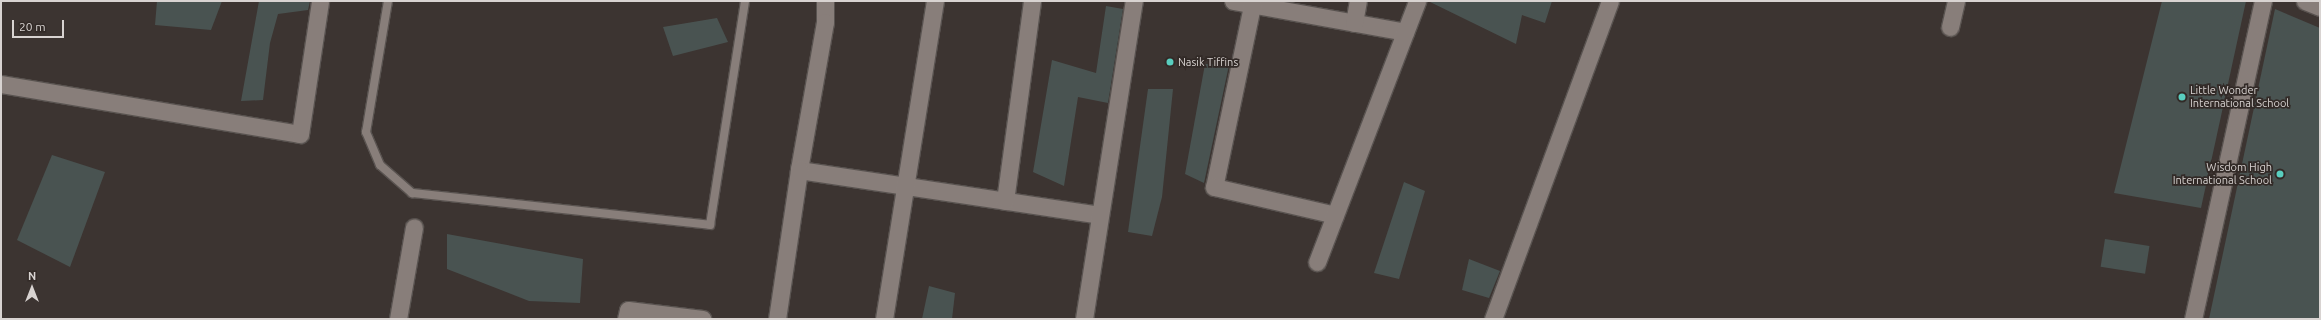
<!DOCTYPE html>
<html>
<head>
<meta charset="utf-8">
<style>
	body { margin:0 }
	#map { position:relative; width:2321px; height:320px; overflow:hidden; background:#3c3431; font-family:Ubuntu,sans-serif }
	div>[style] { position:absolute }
	.building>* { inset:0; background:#495351; transform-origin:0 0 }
	.roads { filter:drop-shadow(1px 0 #595350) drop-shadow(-1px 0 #595350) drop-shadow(0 1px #595350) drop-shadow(0 -1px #595350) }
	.service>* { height:8px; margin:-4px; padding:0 4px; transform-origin:4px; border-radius:4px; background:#887e7a }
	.minor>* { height:17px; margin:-8.5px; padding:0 8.5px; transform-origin:8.5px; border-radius:8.5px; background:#887e7a }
	.dots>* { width:11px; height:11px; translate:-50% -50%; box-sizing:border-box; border:2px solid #322a27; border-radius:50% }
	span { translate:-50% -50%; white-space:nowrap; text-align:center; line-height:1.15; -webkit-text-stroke:3.5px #322a27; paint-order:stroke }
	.poi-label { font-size:11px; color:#d8d3d1 }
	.left { translate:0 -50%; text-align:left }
	.right { translate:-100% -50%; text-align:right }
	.frame { position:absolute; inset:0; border:2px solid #d8d3d1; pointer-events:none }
	.north { position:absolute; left:12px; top:268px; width:40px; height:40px; -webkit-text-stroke:3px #322a27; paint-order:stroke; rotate:0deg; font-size:11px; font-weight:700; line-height:16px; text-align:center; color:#d8d3d1 }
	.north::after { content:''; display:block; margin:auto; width:14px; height:18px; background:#d8d3d1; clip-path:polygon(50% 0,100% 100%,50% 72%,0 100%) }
	.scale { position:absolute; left:12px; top:20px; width:52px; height:18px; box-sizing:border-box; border:2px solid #d8d3d1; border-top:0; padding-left:5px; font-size:12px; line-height:14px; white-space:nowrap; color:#d8d3d1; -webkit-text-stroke:3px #322a27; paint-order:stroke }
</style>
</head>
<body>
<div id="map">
	<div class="building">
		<div style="clip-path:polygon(157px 1px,222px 1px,211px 30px,155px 25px)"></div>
		<div style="clip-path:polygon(259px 1px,310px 1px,308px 10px,278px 14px,270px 43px,263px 100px,241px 101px)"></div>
		<div style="clip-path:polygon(1428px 1px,1552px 1px,1545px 23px,1522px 15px,1516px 44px)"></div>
		<div style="clip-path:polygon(2162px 1px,2246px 1px,2201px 208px,2114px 193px)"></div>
		<div style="clip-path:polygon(1106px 6px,1123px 9px,1108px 103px,1078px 97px,1064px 186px,1033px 172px,1052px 60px,1096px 73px)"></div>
		<div style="clip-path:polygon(2275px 9px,2320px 28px,2320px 319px,2209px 319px)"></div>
		<div style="clip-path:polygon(717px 18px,728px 42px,673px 56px,663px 27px)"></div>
		<div style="clip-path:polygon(1205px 64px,1229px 65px,1204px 183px,1185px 174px)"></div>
		<div style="clip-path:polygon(1148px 89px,1173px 89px,1162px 197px,1152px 236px,1128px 232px)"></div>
		<div style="clip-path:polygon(52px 155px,105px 172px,70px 267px,17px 240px)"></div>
		<div style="clip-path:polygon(1404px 182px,1425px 191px,1399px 279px,1374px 273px)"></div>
		<div style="clip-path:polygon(447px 234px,583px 259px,580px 303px,529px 301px,447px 269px)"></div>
		<div style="left:2105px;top:239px;width:45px;height:28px;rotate:9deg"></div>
		<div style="clip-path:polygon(1469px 259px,1500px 271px,1489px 298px,1462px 290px)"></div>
		<div style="clip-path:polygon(929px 286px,955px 293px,952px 319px,922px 319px)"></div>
	</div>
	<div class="roads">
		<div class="service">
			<div style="left:388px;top:1px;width:133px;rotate:99.5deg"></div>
			<div style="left:366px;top:132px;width:36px;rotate:67deg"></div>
			<div style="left:380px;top:165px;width:43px;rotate:41.2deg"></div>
			<div style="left:412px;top:193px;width:300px;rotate:6.1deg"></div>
			<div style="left:710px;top:225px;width:227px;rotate:-81.1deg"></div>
		</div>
		<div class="minor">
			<div style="left:825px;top:1px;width:21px;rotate:90deg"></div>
			<div style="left:825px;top:22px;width:150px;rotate:100deg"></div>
			<div style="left:799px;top:170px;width:304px;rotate:8.5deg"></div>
			<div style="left:1233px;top:1px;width:175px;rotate:10.2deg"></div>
			<div style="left:1253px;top:1px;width:190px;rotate:101.8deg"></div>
			<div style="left:1214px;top:187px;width:124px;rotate:13deg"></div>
			<div style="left:2305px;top:1px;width:16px;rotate:22deg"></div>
			<div style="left:1354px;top:23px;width:22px;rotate:-80deg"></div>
			<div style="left:1950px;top:27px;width:27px;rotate:-77deg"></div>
			<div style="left:1px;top:84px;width:303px;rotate:9.5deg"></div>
			<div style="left:300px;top:134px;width:134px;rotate:-81.4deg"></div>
			<div style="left:1005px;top:201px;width:202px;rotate:-82.3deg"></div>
			<div style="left:1317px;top:262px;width:280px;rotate:-69deg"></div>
			<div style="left:398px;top:319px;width:93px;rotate:-80.1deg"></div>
			<div style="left:626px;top:319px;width:9px;rotate:-77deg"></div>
			<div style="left:628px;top:310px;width:75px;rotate:6.9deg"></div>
			<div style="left:777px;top:319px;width:151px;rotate:-81.6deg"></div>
			<div style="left:884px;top:319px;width:322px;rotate:-80.9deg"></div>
			<div style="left:1084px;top:319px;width:322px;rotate:-81.1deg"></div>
			<div style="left:1493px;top:319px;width:339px;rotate:-69.8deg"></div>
			<div style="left:2193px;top:319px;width:326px;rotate:-77.6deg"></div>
		</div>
	</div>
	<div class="dots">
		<div style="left:1170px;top:62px;background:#59cebf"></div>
		<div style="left:2182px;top:97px;background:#59cebf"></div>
		<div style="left:2280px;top:174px;background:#59cebf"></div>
	</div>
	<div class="poi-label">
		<span class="left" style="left:1178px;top:62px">Nasik Tiffins</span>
		<span class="left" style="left:2190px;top:97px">Little Wonder<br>International School</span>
		<span class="right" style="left:2272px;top:174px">Wisdom High<br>International School</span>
	</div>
	<div class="frame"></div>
	<div class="north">N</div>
	<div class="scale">20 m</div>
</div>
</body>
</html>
